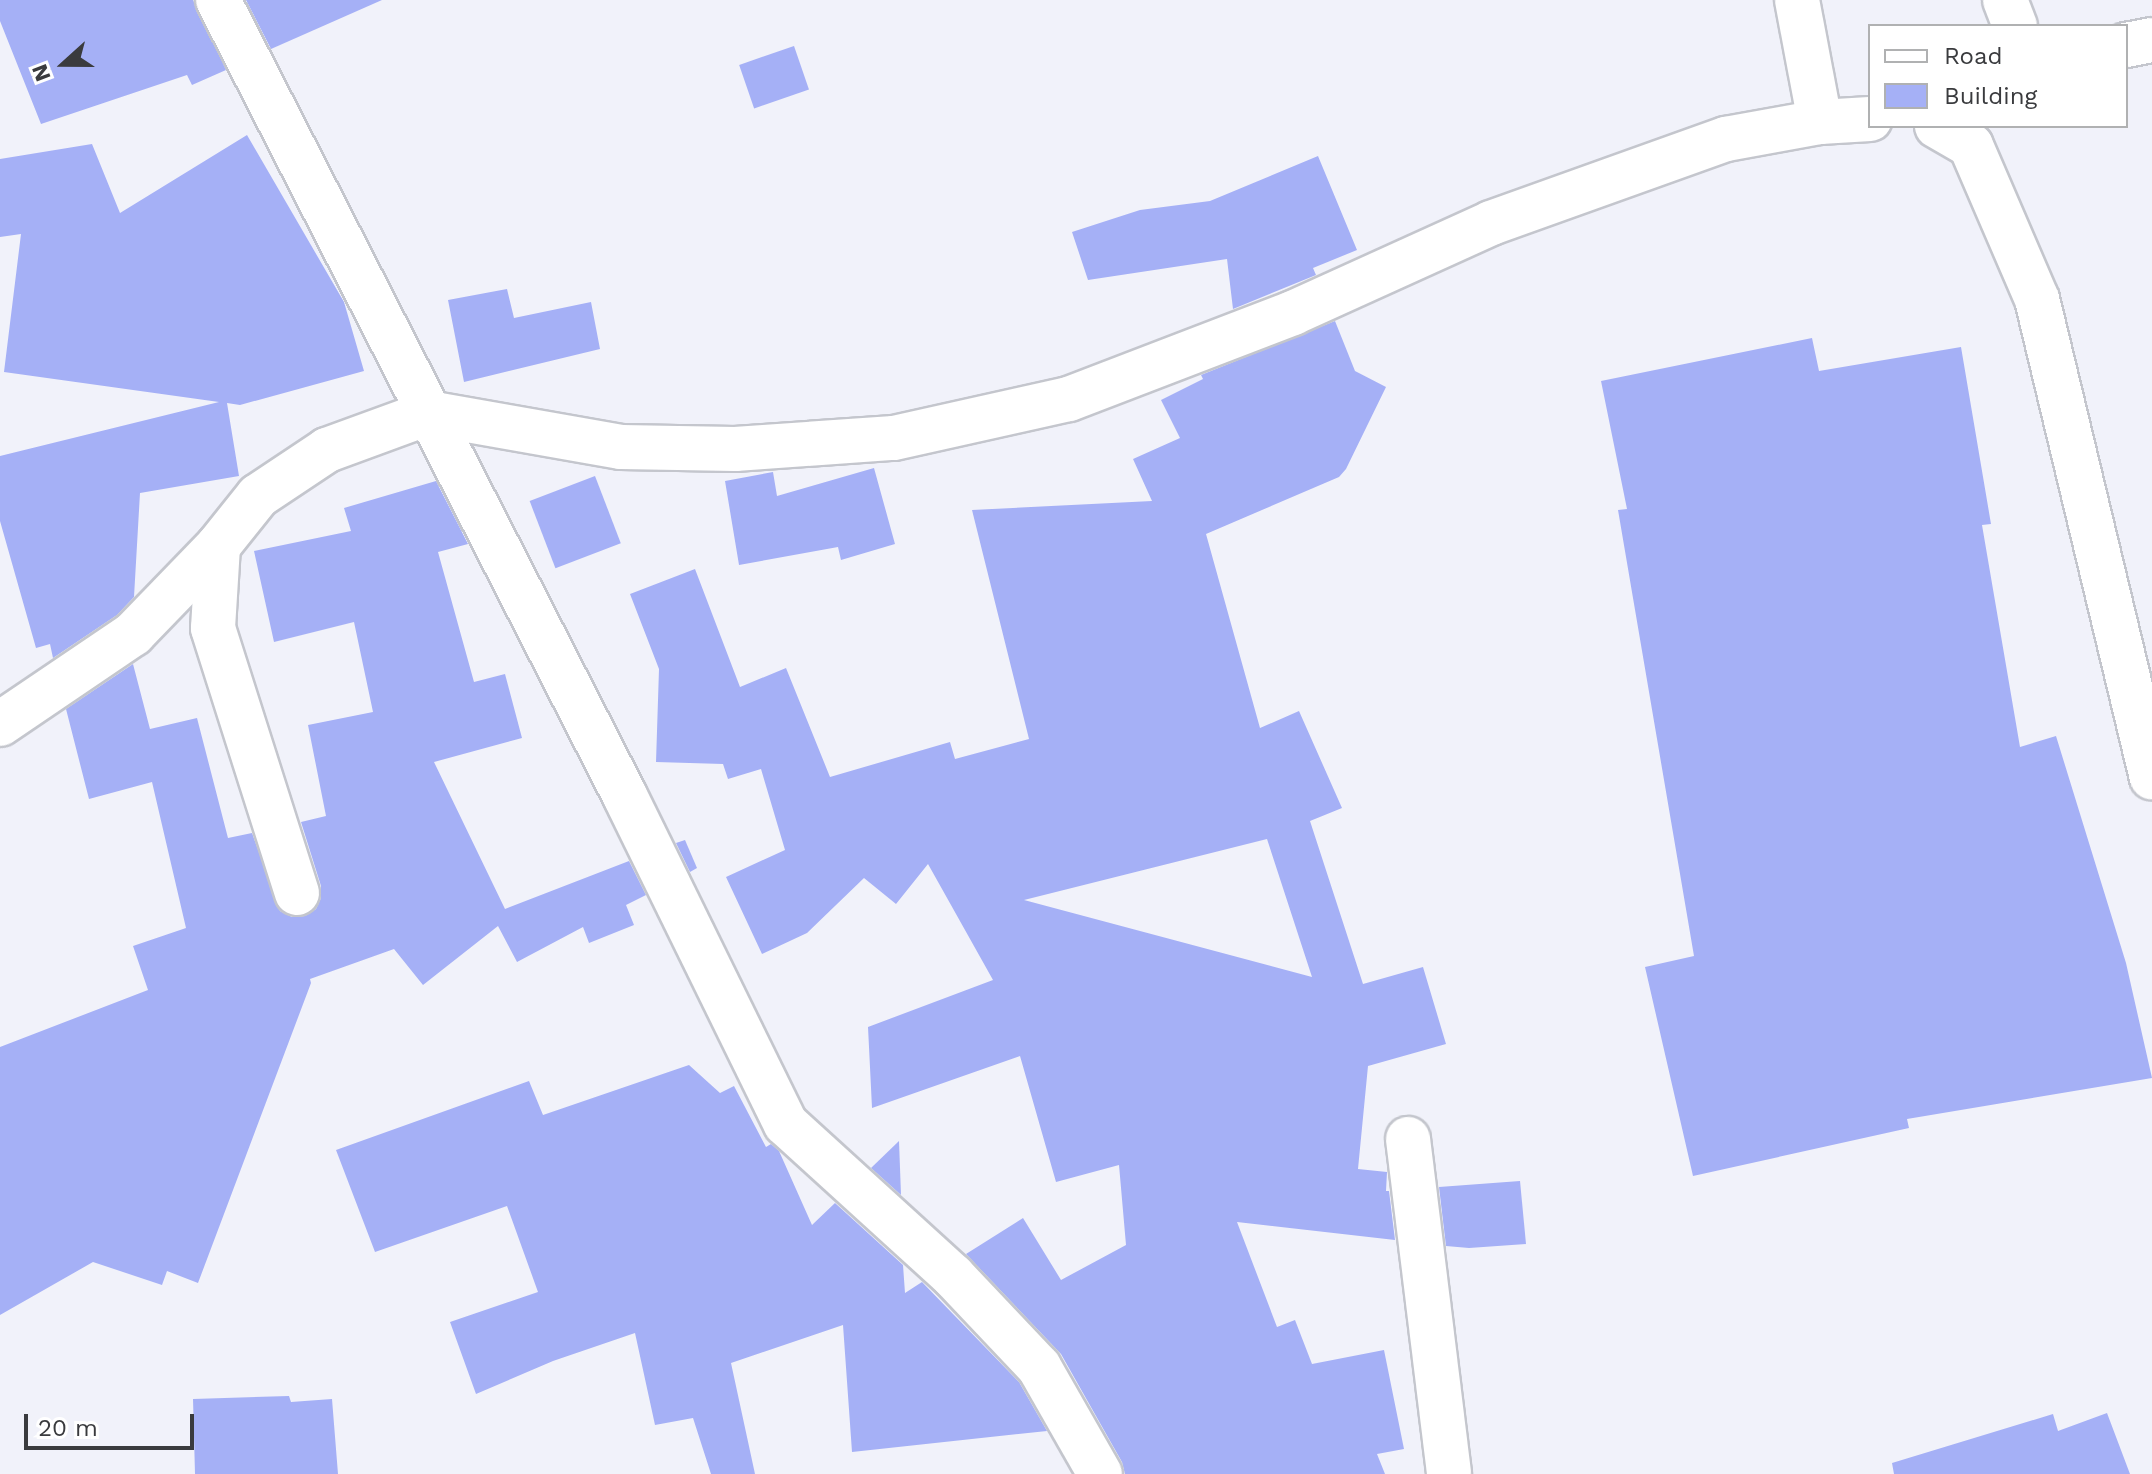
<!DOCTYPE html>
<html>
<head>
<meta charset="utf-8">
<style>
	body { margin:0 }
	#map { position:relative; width:2152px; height:1474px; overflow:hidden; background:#f1f2fa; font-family:"Work Sans",sans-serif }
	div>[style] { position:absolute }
	.building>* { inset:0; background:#a5b0f6; transform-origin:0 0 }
	.roads { filter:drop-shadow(2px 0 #c4c6cd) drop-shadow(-2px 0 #c4c6cd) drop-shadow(0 2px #c4c6cd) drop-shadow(0 -2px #c4c6cd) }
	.minor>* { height:44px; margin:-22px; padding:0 22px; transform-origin:22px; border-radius:22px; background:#fff }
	span { translate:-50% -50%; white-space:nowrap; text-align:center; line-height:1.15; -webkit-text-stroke:6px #fff; paint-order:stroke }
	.legend { position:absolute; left:1868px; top:24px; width:260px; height:104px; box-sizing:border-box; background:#fff; border:2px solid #b0b1b2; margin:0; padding:10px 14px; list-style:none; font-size:24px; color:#3a3b3e }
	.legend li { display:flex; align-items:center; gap:16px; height:40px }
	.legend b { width:40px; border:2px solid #b0b1b2 }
	.north { position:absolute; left:24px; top:24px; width:80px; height:80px; -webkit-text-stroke:6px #fff; paint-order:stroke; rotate:249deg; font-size:22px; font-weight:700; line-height:32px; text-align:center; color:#3a3b3e }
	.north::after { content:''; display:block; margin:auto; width:28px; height:36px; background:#3a3b3e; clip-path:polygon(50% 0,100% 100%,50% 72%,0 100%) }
	.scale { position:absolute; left:24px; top:1414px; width:170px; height:36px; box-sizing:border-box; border:4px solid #3a3b3e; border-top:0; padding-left:10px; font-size:24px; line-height:28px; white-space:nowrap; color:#3a3b3e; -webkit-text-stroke:6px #fff; paint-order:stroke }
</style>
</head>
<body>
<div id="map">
	<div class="building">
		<div style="clip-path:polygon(0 0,193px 0,226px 70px,192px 85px,187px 75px,41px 124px,0 21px)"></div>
		<div style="clip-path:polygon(246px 0,382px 0,271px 49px)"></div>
		<div style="left:794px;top:46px;width:46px;height:58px;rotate:71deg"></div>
		<div style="clip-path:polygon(247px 135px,344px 302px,364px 371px,240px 405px,227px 403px,239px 476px,140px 493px,134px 597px,117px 615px,53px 658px,50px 644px,36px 648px,0 521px,0 456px,219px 402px,4px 372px,21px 234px,0 237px,0 159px,92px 144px,120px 213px)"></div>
		<div style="clip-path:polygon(1318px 156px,1357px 250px,1313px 268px,1316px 275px,1233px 309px,1227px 259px,1088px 280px,1072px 232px,1140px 210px,1210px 201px)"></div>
		<div style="clip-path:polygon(507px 289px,514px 318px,591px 302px,600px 349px,464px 382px,448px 300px)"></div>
		<div style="clip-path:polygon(evenodd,1335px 321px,1355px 371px,1386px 387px,1346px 469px,1339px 477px,1206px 534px,1260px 728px,1299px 711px,1342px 808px,1310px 821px,1363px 984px,1423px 967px,1446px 1044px,1368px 1066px,1358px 1169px,1387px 1172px,1386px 1191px,1389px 1191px,1395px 1240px,1237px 1222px,1277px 1327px,1295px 1320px,1312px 1364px,1384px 1350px,1404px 1449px,1377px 1454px,1385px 1474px,1125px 1474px,1122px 1462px,1061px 1354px,966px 1254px,1023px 1218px,1061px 1280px,1126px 1245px,1119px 1165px,1056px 1182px,1020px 1056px,872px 1108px,868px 1027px,993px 980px,928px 864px,896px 904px,864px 878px,807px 933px,762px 954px,726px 877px,785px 850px,761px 769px,728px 779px,723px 764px,656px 762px,659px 669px,630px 594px,695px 569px,740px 687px,786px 668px,830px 777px,950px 742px,955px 759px,1029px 739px,972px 510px,1152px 501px,1133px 459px,1180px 438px,1161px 400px,1203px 379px,1201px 375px,1335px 321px,1267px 839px,1312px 977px,1024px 900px,1267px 839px)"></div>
		<div style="clip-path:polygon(1812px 338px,1819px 371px,1961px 347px,1991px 524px,1982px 525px,2020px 747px,2056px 736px,2126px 963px,2152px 1078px,1907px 1119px,1909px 1128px,1693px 1176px,1645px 967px,1694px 956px,1618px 510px,1627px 509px,1601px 381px)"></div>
		<div style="clip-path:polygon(874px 468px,895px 544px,841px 560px,838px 547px,739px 565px,725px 481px,773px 472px,777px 496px)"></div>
		<div style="left:595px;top:476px;width:72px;height:70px;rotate:69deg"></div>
		<div style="clip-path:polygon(436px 481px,468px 544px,438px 552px,474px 682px,505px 674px,522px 738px,434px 762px,505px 909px,629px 861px,646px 895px,626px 905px,634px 925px,589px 943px,583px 927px,517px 962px,498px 926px,423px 985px,394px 949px,310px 979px,311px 983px,198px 1283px,167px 1271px,162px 1285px,93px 1262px,0 1315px,0 1047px,148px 990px,133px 946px,186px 928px,152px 782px,89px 799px,66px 709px,133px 664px,150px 729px,197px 718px,228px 838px,252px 833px,280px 911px,292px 917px,305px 916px,316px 909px,321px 898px,321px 886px,301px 822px,326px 816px,308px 725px,373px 712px,354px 622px,274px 642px,254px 551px,351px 531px,344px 508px)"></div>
		<div style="clip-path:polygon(685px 840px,697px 868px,690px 872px,676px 843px)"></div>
		<div style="clip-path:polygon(689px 1065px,720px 1093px,734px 1086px,766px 1147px,771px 1144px,779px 1151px,812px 1225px,835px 1203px,903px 1265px,905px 1293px,922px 1282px,1019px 1382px,1047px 1431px,852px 1452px,843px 1325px,731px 1363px,755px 1474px,711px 1474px,693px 1418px,655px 1425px,635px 1333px,553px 1361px,476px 1394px,450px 1322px,538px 1292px,507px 1206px,375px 1252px,336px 1150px,529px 1081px,543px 1115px)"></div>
		<div style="clip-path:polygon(899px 1141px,901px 1195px,871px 1168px)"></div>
		<div style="clip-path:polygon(1520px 1181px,1526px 1244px,1469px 1248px,1446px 1246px,1439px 1187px)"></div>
		<div style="clip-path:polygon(289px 1396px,291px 1402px,332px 1399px,338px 1474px,195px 1474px,193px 1399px)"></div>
		<div style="clip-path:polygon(2107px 1413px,2130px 1474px,1894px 1474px,1892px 1463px,2053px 1414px,2058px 1431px)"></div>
	</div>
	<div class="roads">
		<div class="minor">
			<div style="left:218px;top:0;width:894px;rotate:62.92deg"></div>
			<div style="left:625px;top:796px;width:365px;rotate:63.9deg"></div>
			<div style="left:786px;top:1124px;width:226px;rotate:42.3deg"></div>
			<div style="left:953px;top:1276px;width:125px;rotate:46.6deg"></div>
			<div style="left:1039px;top:1367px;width:123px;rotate:60.3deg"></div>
			<div style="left:1797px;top:0;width:124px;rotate:79.3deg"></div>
			<div style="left:2005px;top:0;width:28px;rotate:69deg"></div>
			<div style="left:2126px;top:45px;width:26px;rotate:-11deg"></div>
			<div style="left:1937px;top:126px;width:39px;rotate:30deg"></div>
			<div style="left:1971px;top:146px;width:167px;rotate:66.7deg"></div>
			<div style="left:2037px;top:299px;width:492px;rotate:76.5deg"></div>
			<div style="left:0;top:724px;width:161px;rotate:-34.1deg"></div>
			<div style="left:133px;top:634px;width:122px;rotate:-46deg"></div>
			<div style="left:297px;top:893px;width:278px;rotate:-107.6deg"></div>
			<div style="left:213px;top:628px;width:82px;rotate:-86.5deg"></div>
			<div style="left:218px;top:546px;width:64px;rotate:-51.3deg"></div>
			<div style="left:258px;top:496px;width:83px;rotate:-33.7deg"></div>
			<div style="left:327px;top:450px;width:108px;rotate:-20.1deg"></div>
			<div style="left:428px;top:413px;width:196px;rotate:10deg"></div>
			<div style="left:621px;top:447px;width:114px;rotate:1deg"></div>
			<div style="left:735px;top:449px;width:159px;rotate:-4deg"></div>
			<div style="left:894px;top:438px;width:179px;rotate:-12.6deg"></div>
			<div style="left:1069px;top:399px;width:240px;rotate:-21deg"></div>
			<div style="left:1293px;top:313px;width:217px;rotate:-24.4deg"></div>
			<div style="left:1491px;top:223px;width:250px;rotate:-19.7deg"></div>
			<div style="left:1726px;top:139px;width:96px;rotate:-10.3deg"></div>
			<div style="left:1820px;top:122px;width:50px;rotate:-3.4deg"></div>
			<div style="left:1408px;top:1139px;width:337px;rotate:83deg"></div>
		</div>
	</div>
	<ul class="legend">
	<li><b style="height:10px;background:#fff"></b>Road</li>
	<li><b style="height:22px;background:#a5b0f6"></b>Building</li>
	</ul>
	<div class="north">N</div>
	<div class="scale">20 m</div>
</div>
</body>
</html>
